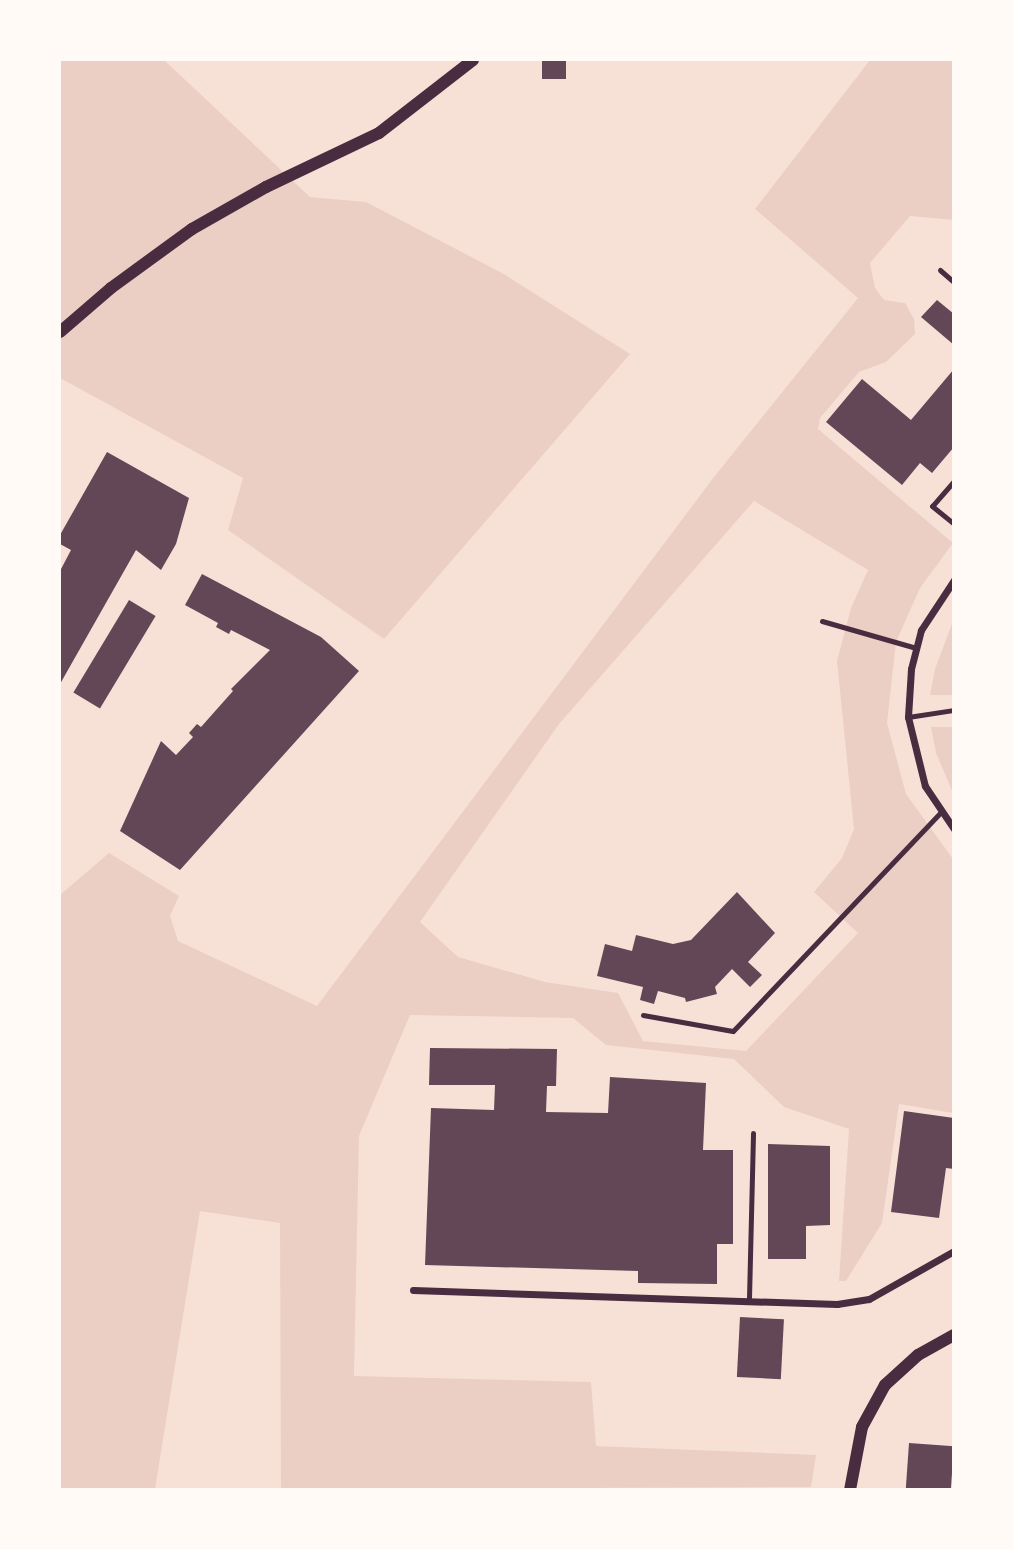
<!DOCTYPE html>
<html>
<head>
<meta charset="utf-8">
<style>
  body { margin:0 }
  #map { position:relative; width:1013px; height:1549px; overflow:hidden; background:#f7e1d7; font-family:Karla,sans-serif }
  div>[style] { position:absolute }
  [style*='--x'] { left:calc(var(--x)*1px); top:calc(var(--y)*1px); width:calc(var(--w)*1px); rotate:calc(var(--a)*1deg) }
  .green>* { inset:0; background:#ebcfc5 }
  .building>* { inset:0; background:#644757; transform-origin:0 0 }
  .service>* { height:5px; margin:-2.5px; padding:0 2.5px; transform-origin:2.5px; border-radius:2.5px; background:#4a2c40 }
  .minor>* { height:7px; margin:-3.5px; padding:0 3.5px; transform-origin:3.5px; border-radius:3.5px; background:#4a2c40 }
  .tertiary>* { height:12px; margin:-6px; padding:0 6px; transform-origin:6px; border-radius:6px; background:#4a2c40 }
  span { translate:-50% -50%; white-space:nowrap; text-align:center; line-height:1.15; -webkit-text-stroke:6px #fffaf5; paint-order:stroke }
  .frame { position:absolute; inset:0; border:61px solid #fffaf5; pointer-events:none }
</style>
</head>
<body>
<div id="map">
  <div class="green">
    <div style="clip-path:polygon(60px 60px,164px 60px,310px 197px,366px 202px,502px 273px,630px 354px,384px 639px,228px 530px,243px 478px,60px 378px)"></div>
    <div style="clip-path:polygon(evenodd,870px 60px,953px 60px,953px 220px,910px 216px,870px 263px,875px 288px,884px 300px,905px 303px,914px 319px,915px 334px,886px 362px,859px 372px,820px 418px,818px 429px,953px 543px,920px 588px,896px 642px,887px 723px,906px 794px,953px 859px,953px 1113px,899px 1104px,882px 1223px,846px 1281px,839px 1281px,849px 1129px,784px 1107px,734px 1059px,606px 1045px,573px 1018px,410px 1015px,359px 1136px,354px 1376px,591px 1382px,596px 1446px,816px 1455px,811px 1487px,281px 1489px,280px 1223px,200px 1211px,155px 1489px,60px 1490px,60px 895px,109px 853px,179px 896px,170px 916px,178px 941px,317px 1006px,714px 477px,858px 298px,755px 209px,870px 60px,754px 501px,868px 570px,851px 608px,837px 661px,854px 829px,842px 858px,814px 892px,858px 933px,746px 1051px,643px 1041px,618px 993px,545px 982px,458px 957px,420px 922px,559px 724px,754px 501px)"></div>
    <div style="clip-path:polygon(953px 621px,953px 695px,930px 695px,935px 669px)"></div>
    <div style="clip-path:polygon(931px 727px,953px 727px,953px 793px,936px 753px)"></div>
  </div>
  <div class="building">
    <div style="left:542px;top:60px;width:24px;height:19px"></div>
    <div style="clip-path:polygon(937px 300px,954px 314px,954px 345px,921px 317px)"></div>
    <div style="clip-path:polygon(954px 369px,954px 447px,932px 473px,920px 463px,902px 485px,826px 422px,862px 379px,911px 420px)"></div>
    <div style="clip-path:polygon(107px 452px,189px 498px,176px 544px,161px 570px,136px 550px,60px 684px,60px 571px,71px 550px,60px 544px,60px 535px)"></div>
    <div style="clip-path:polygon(202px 574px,321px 637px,359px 671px,180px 870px,120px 831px,161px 741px,176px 755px,193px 737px,189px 733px,197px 724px,201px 727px,233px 691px,231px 689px,270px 650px,231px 630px,229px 634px,216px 627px,218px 623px,185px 605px)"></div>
    <div style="left:129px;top:600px;width:31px;height:108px;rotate:31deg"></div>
    <div style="clip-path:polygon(737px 892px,775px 933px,748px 962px,762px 975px,750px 987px,732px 969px,715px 987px,717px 994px,686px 1002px,685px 998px,658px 991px,654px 1004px,640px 1000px,643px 987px,597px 976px,605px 944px,632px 951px,636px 935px,673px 944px,691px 940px)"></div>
    <div style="clip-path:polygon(430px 1048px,557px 1049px,556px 1086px,547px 1086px,546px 1112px,608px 1113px,610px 1077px,706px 1083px,703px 1150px,733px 1150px,733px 1244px,717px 1244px,717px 1284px,638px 1283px,638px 1271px,425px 1265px,431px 1108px,494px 1110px,495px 1085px,429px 1085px)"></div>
    <div style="clip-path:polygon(904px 1111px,954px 1118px,954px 1169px,946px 1168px,939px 1218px,891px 1212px)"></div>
    <div style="clip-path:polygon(768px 1144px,830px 1146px,830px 1225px,806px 1226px,806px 1259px,768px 1259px)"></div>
    <div style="left:740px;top:1317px;width:44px;height:60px;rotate:3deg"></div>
    <div style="left:909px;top:1443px;width:45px;height:46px;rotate:4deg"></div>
  </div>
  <div class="service">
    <div style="--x:940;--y:270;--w:18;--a:41"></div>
    <div style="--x:954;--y:481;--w:33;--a:131"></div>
    <div style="--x:932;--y:506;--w:28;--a:39"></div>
    <div style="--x:822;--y:621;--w:98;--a:16"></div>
    <div style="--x:908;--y:717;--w:47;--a:-8.7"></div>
    <div style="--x:643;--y:1015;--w:91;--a:10.1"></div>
    <div style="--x:733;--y:1031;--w:301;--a:-46.5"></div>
    <div style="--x:749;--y:1298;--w:165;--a:-88.6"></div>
  </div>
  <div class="minor">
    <div style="--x:954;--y:580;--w:60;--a:123.4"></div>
    <div style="--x:921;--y:630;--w:40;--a:104.4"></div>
    <div style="--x:911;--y:669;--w:48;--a:93.6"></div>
    <div style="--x:908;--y:717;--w:71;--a:76.2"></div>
    <div style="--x:925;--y:786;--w:52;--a:56"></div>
    <div style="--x:413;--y:1290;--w:424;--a:1.9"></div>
    <div style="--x:837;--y:1304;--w:32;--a:-9"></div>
    <div style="--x:869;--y:1299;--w:98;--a:-29.5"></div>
  </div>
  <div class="tertiary">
    <div style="--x:60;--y:332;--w:67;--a:-40.8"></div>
    <div style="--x:111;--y:288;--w:100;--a:-36.1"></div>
    <div style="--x:192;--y:229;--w:85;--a:-29.6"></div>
    <div style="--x:266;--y:187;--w:125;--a:-25.5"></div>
    <div style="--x:379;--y:133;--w:119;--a:-37.8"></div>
    <div style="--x:850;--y:1490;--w:64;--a:-79.2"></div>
    <div style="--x:862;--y:1427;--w:48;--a:-61.3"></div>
    <div style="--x:885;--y:1385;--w:45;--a:-42.3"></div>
    <div style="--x:918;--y:1355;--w:41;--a:-29.1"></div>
  </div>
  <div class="frame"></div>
</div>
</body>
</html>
